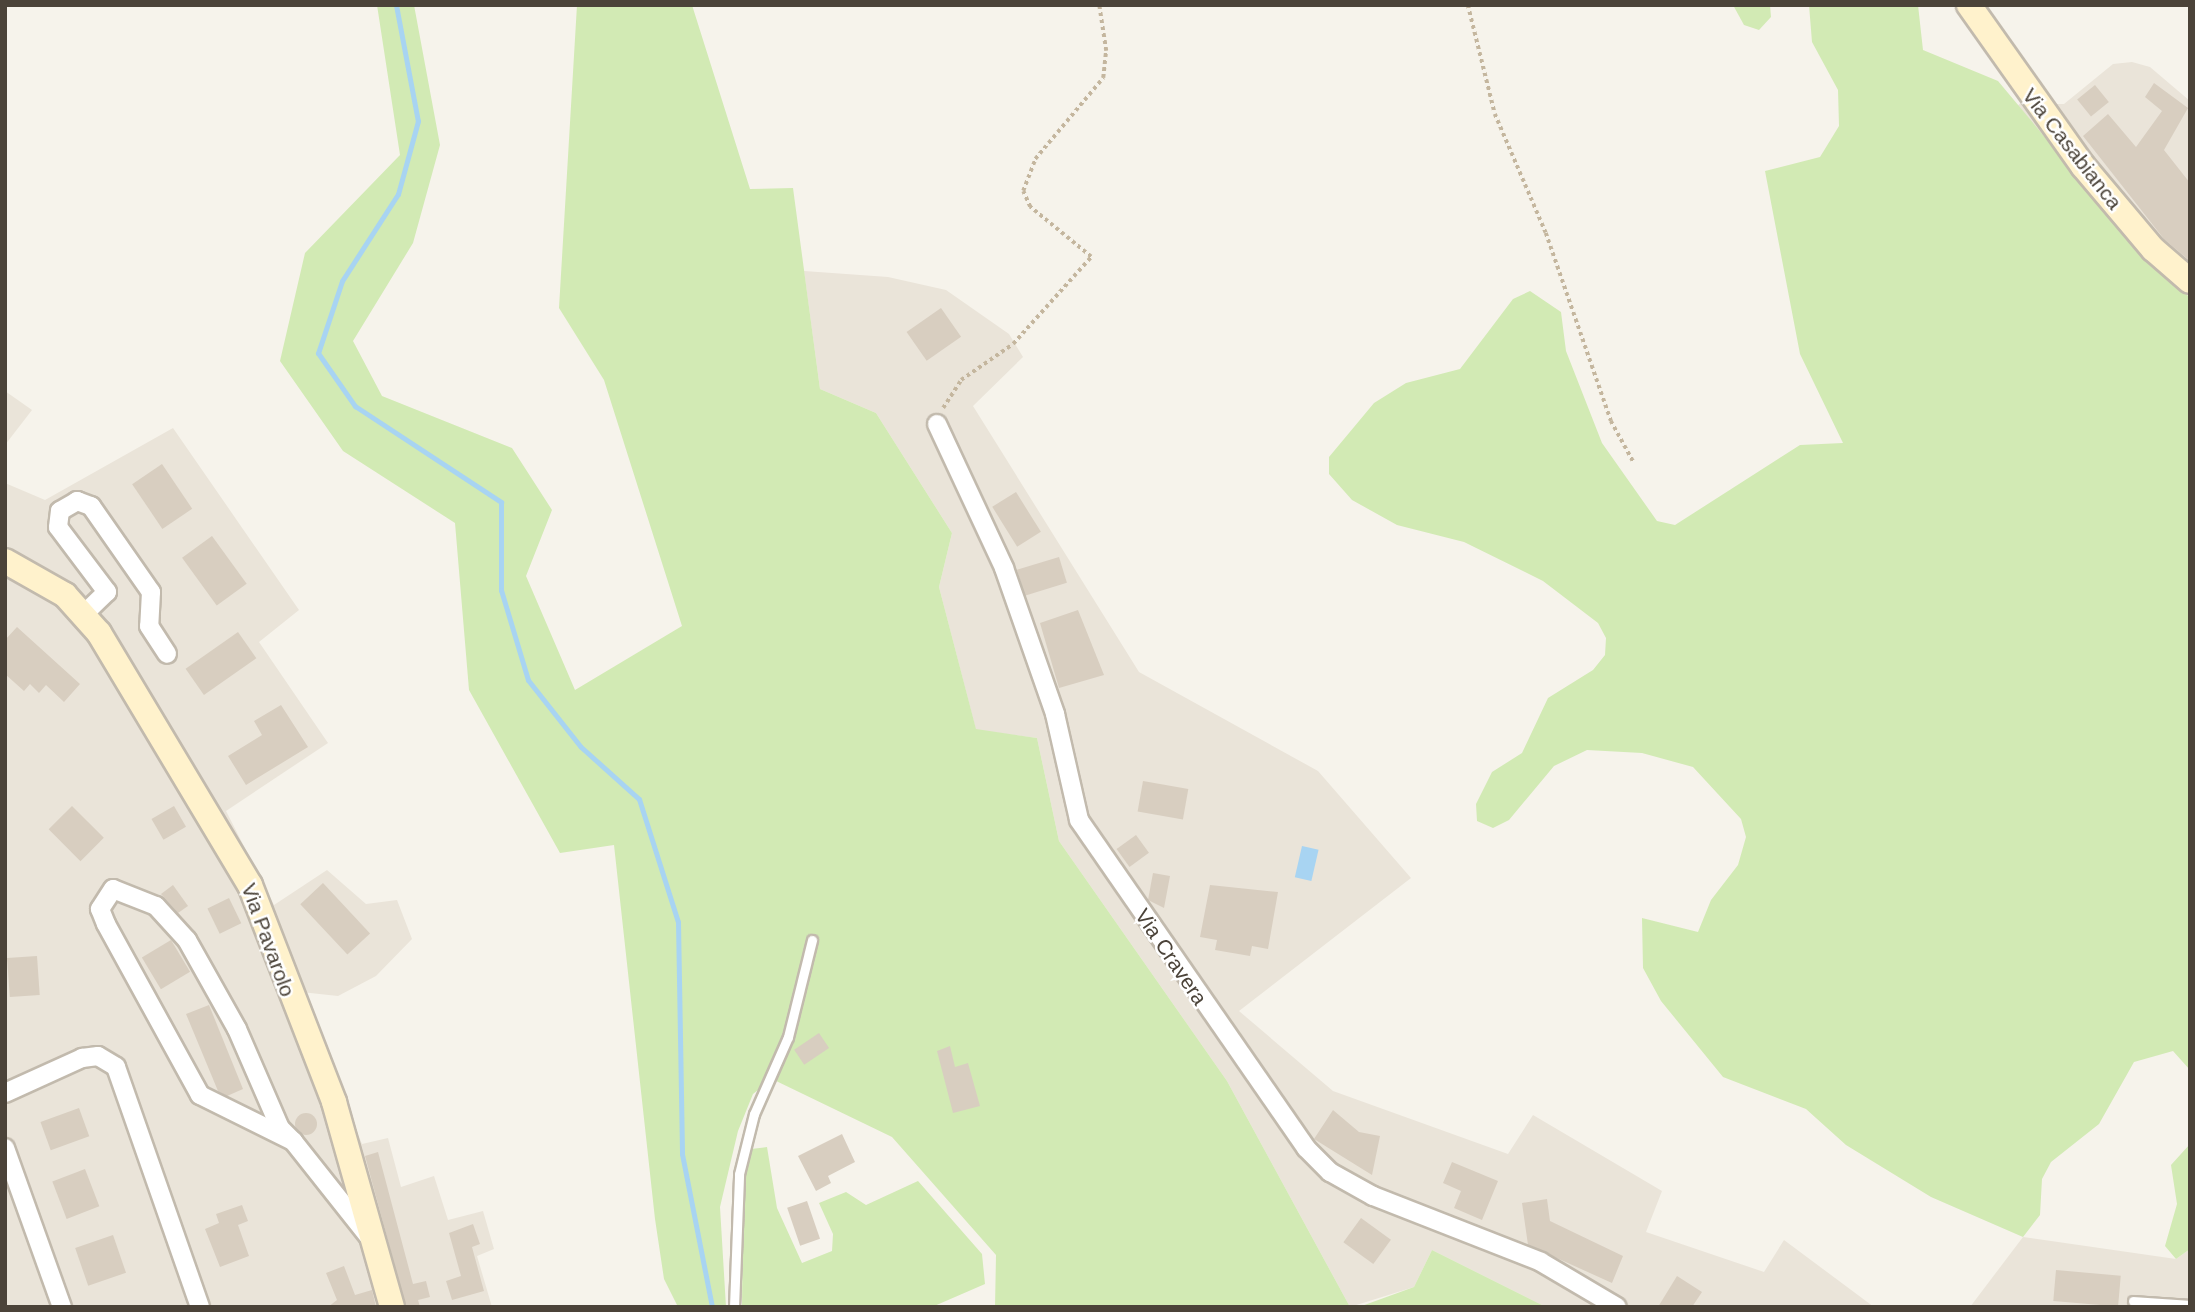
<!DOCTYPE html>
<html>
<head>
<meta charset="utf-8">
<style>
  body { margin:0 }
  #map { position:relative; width:2195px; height:1312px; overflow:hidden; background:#f6f3eb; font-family:Arial,sans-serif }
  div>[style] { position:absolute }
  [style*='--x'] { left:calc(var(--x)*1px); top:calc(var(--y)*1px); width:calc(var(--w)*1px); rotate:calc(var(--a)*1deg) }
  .residential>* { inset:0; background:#eae4d9 }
  .green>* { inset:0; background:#d2eab4 }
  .water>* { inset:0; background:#a8d4f2; transform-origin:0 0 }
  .stream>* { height:5px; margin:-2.5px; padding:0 2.5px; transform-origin:2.5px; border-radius:2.5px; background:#a8d4f2 }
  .building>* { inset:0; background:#d8cec0; transform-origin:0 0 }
  .round { border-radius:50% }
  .path>* { height:3.5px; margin-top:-1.75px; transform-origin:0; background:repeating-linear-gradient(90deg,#c4b69e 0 3.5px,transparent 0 7px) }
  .roads { filter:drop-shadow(2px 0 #c2baad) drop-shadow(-2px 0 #c2baad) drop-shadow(0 2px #c2baad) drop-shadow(0 -2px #c2baad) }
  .lane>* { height:9px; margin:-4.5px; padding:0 4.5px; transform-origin:4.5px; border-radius:4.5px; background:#fff }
  .street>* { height:18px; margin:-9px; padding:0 9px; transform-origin:9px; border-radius:9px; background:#fff }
  .secondary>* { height:24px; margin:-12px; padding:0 12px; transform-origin:12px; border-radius:12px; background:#fff2cc }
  span { translate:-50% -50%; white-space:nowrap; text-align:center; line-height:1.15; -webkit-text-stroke:5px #fff; paint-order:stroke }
  .street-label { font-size:21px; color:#4b4339 }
  .frame { position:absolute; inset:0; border:7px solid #4b4339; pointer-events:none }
</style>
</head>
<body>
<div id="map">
  <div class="residential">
    <div style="clip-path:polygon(2132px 62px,2150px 67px,2190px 101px,2190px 298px,2017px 106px,2041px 88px,2054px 104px,2064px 104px,2113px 64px)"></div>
    <div style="clip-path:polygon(804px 271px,888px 277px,946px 290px,1009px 334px,1023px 357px,973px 406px,1139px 672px,1318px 771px,1411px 878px,1239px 1011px,1333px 1091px,1508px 1154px,1533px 1115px,1662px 1191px,1646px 1232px,1764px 1272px,1784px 1240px,1874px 1307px,1546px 1307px,1432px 1250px,1414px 1287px,1350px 1307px,1227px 1081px,1059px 841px,1037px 738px,976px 730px,939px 587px,952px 533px,876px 413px,820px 389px)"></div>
    <div style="clip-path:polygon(5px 391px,32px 410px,5px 445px)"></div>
    <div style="clip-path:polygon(173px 428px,299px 610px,259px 642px,328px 743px,226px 811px,274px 905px,327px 870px,366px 904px,397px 900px,412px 939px,376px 976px,338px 996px,301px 992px,362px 1144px,388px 1138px,401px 1187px,434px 1176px,448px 1220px,483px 1211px,494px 1249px,477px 1256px,492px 1307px,5px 1307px,5px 483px,45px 500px)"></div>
    <div style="clip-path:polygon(2023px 1237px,2176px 1259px,2190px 1249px,2190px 1307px,1970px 1307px)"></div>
  </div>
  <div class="green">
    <div style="clip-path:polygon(377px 5px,414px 5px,440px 145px,413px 243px,353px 341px,382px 396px,512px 448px,552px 510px,526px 576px,575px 690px,682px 626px,604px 380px,559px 308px,577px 5px,692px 5px,750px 189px,793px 188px,820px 389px,876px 413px,952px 533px,939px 587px,976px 729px,1037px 738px,1059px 841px,1227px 1081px,1350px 1307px,995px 1307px,996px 1255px,892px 1137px,772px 1079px,753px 1094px,738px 1131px,720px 1207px,726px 1307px,678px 1307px,664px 1279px,655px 1219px,614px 845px,560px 853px,469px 690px,455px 523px,343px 451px,280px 361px,305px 253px,400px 155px)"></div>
    <div style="clip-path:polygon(1733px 5px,1770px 5px,1771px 17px,1759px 30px,1744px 25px)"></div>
    <div style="clip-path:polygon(1809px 5px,1918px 5px,1923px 50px,1998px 81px,2120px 227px,2190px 298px,2190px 1070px,2173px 1051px,2134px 1062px,2099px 1124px,2051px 1162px,2042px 1179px,2040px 1215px,2023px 1237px,1931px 1197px,1846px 1145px,1806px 1109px,1723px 1077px,1661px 1001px,1643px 968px,1642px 918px,1698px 932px,1711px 900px,1738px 865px,1746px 837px,1741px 819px,1693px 767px,1642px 753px,1587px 750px,1554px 766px,1509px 820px,1493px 828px,1477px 821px,1476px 804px,1492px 772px,1522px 753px,1548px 698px,1593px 670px,1605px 655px,1606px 638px,1598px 623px,1543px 581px,1464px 542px,1397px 525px,1352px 500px,1329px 474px,1329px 457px,1374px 403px,1406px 383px,1460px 369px,1513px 299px,1530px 291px,1561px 312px,1566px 351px,1602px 443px,1657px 521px,1675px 525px,1800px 445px,1843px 443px,1800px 354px,1765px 171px,1820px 157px,1839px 126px,1838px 90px,1812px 42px)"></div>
    <div style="clip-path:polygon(2190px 1144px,2190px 1249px,2176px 1259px,2165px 1246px,2177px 1204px,2171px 1165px)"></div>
    <div style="clip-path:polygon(767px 1147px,777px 1208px,802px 1263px,832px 1251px,833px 1234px,819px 1203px,846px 1192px,866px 1205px,918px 1181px,982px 1254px,985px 1284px,932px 1307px,742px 1307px,743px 1176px,751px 1149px)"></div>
    <div style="clip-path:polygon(1432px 1250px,1546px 1307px,1359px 1307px,1414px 1287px)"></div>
  </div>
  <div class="water">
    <div style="left:1302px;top:846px;width:17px;height:32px;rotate:13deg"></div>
  </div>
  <div class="stream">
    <div style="--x:396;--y:5;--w:118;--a:79.3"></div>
    <div style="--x:418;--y:121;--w:76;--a:105.3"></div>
    <div style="--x:398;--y:194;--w:103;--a:122.8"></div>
    <div style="--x:342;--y:281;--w:76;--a:108.4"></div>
    <div style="--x:318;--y:353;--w:65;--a:55.1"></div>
    <div style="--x:355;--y:406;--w:175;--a:33.3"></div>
    <div style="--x:501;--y:502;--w:88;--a:90"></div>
    <div style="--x:501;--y:590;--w:94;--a:73.3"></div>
    <div style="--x:528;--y:680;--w:85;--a:51.7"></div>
    <div style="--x:581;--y:747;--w:78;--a:41.9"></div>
    <div style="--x:639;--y:799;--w:129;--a:72.4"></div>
    <div style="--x:678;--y:922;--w:232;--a:89"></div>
    <div style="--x:682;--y:1154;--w:156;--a:78.9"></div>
  </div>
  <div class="building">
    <div style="clip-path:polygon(2154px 83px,2188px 108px,2164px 150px,2190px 183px,2190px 261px,2164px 239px,2083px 136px,2108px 114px,2136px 147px,2162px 111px,2145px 97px)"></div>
    <div style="left:2095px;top:85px;width:22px;height:23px;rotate:51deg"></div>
    <div style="left:941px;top:308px;width:35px;height:42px;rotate:55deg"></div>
    <div style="left:162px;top:464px;width:54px;height:36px;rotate:56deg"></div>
    <div style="left:1016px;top:492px;width:47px;height:28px;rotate:58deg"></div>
    <div style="left:212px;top:536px;width:59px;height:37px;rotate:54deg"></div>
    <div style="left:1059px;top:557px;width:27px;height:44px;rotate:73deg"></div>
    <div style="clip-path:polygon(1078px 610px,1104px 675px,1059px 688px,1040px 623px)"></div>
    <div style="clip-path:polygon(17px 627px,80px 684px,64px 702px,46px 685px,39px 693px,30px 684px,24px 691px,5px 674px,5px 640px)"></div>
    <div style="left:238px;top:632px;width:32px;height:64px;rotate:55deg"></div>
    <div style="clip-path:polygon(281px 705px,308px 747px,246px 785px,228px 756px,262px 735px,254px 721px)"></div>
    <div style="left:1143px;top:781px;width:46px;height:31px;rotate:10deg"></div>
    <div style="left:72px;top:806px;width:45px;height:33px;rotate:45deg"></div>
    <div style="left:174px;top:806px;width:24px;height:26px;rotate:60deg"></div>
    <div style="left:1136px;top:835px;width:22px;height:24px;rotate:54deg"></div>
    <div style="clip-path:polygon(1153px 873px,1170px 876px,1164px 908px,1148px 900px)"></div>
    <div style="left:323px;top:883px;width:69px;height:31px;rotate:47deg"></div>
    <div style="clip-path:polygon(173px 885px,188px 906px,178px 913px,161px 894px)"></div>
    <div style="clip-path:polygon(1210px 885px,1278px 892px,1268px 949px,1252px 946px,1250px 956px,1215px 950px,1217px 940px,1200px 937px)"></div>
    <div style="left:229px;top:898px;width:28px;height:24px;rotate:64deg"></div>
    <div style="left:171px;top:940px;width:37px;height:34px;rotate:59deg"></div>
    <div style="left:37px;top:956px;width:39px;height:30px;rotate:86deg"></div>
    <div style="clip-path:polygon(209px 1005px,243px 1089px,227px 1096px,218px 1091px,186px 1014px)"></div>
    <div style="left:819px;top:1033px;width:18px;height:30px;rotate:56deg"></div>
    <div style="clip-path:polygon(950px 1046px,955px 1067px,968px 1063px,980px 1106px,953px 1113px,937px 1051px)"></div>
    <div style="left:79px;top:1108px;width:30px;height:41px;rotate:70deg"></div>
    <div style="clip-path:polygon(1333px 1110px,1359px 1132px,1380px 1136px,1372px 1175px,1314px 1139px)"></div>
    <div class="round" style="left:295px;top:1113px;width:22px;height:22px"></div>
    <div style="clip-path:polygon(842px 1134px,855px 1162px,828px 1176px,831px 1183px,816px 1191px,798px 1156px)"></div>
    <div style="clip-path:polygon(378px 1152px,413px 1284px,426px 1281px,430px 1297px,418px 1300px,420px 1307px,406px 1307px,365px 1156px)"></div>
    <div style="clip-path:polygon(1452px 1162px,1498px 1181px,1482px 1220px,1454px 1208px,1461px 1191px,1443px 1183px)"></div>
    <div style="left:85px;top:1169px;width:40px;height:35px;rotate:69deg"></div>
    <div style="clip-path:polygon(1547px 1199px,1550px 1221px,1623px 1256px,1612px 1283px,1528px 1245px,1522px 1203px)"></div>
    <div style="left:807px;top:1201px;width:40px;height:21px;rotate:71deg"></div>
    <div style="clip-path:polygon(242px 1205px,248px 1221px,238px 1225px,249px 1256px,220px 1267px,205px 1229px,219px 1223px,216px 1214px)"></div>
    <div style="left:1361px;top:1218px;width:37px;height:30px;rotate:36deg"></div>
    <div style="clip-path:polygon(473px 1224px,480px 1244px,472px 1247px,484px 1291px,452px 1300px,446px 1281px,461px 1276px,449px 1233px)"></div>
    <div style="left:113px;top:1235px;width:40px;height:40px;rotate:71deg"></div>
    <div style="clip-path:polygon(344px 1266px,355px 1295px,372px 1290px,376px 1307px,328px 1307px,337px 1300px,326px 1273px)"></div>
    <div style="left:2056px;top:1270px;width:65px;height:31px;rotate:5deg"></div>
    <div style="clip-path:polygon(1677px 1276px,1702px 1292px,1692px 1307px,1658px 1307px)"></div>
  </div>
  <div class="path">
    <div style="--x:1468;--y:5;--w:112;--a:76.1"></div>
    <div style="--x:1495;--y:114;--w:129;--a:66.8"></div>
    <div style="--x:1546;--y:233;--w:199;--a:70.9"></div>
    <div style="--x:1611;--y:421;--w:46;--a:61.2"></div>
    <div style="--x:943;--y:408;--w:33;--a:-57"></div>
    <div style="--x:961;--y:380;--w:63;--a:-34.7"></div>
    <div style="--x:1013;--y:344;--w:117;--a:-48.1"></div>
    <div style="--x:1091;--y:257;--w:79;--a:-140.7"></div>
    <div style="--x:1030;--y:207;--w:17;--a:-114"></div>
    <div style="--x:1023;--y:191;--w:34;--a:-69"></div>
    <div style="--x:1035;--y:159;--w:106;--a:-50"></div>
    <div style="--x:1103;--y:78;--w:27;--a:-84"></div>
    <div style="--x:1106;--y:51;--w:47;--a:-98.7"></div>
  </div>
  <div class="roads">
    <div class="lane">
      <div style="--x:2133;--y:1301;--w:57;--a:4"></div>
      <div style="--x:734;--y:1307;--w:133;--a:-87.8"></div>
      <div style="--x:739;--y:1174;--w:62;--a:-76"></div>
      <div style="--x:754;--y:1114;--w:84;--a:-66.2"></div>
      <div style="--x:788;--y:1037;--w:100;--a:-76.1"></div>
    </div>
    <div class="street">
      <div style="--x:937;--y:424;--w:159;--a:65"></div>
      <div style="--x:1004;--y:568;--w:155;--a:70.7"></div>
      <div style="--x:1055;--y:714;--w:109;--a:77.2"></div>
      <div style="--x:1079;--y:820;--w:399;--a:55.3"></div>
      <div style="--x:1306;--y:1148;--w:34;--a:45"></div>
      <div style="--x:1330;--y:1172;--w:49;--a:29.2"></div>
      <div style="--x:1373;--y:1196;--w:180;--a:21.4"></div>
      <div style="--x:1541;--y:1262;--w:88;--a:30.6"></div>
      <div style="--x:84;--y:614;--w:32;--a:-44"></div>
      <div style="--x:107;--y:592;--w:81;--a:-127"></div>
      <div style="--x:58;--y:527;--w:16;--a:-83"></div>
      <div style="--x:60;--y:511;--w:20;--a:-30"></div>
      <div style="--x:77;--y:501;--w:15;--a:20"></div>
      <div style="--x:91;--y:506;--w:105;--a:55.1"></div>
      <div style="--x:151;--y:592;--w:34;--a:93"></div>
      <div style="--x:149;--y:626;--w:33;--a:57"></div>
      <div style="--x:5;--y:1093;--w:85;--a:-24.4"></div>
      <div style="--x:82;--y:1058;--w:16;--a:-7"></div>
      <div style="--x:98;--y:1056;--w:21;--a:31"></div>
      <div style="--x:116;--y:1067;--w:254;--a:70.7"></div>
      <div style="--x:293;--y:1141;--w:18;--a:-135"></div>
      <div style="--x:280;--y:1128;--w:108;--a:-113.5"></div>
      <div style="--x:237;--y:1029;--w:102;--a:-119.3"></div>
      <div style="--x:187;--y:940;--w:46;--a:-132.4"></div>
      <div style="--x:156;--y:906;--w:46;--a:-158.4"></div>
      <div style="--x:113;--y:889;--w:24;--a:123"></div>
      <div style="--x:100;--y:909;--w:16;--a:68"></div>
      <div style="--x:106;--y:924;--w:195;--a:61.2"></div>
      <div style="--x:200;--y:1095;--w:104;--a:26.3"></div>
      <div style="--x:293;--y:1141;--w:122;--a:51.6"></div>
      <div style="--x:5;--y:1148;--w:169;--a:70.3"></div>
    </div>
    <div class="secondary">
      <div style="--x:1969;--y:5;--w:197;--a:54.7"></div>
      <div style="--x:2083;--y:166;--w:109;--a:49.9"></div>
      <div style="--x:2153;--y:249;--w:49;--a:40.9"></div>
      <div style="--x:5;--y:561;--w:69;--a:29.5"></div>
      <div style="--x:65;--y:595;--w:51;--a:48.2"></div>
      <div style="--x:99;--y:633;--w:294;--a:59.1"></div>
      <div style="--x:250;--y:885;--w:233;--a:68.8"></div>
      <div style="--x:334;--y:1102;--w:213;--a:74.2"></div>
    </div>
  </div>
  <div class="street-label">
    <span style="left:2072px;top:149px;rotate:52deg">Via Casabianca</span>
    <span style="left:268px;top:940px;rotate:70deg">Via Pavarolo</span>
    <span style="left:1171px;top:957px;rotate:56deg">Via Cravera</span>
  </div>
  <div class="frame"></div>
</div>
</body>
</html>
